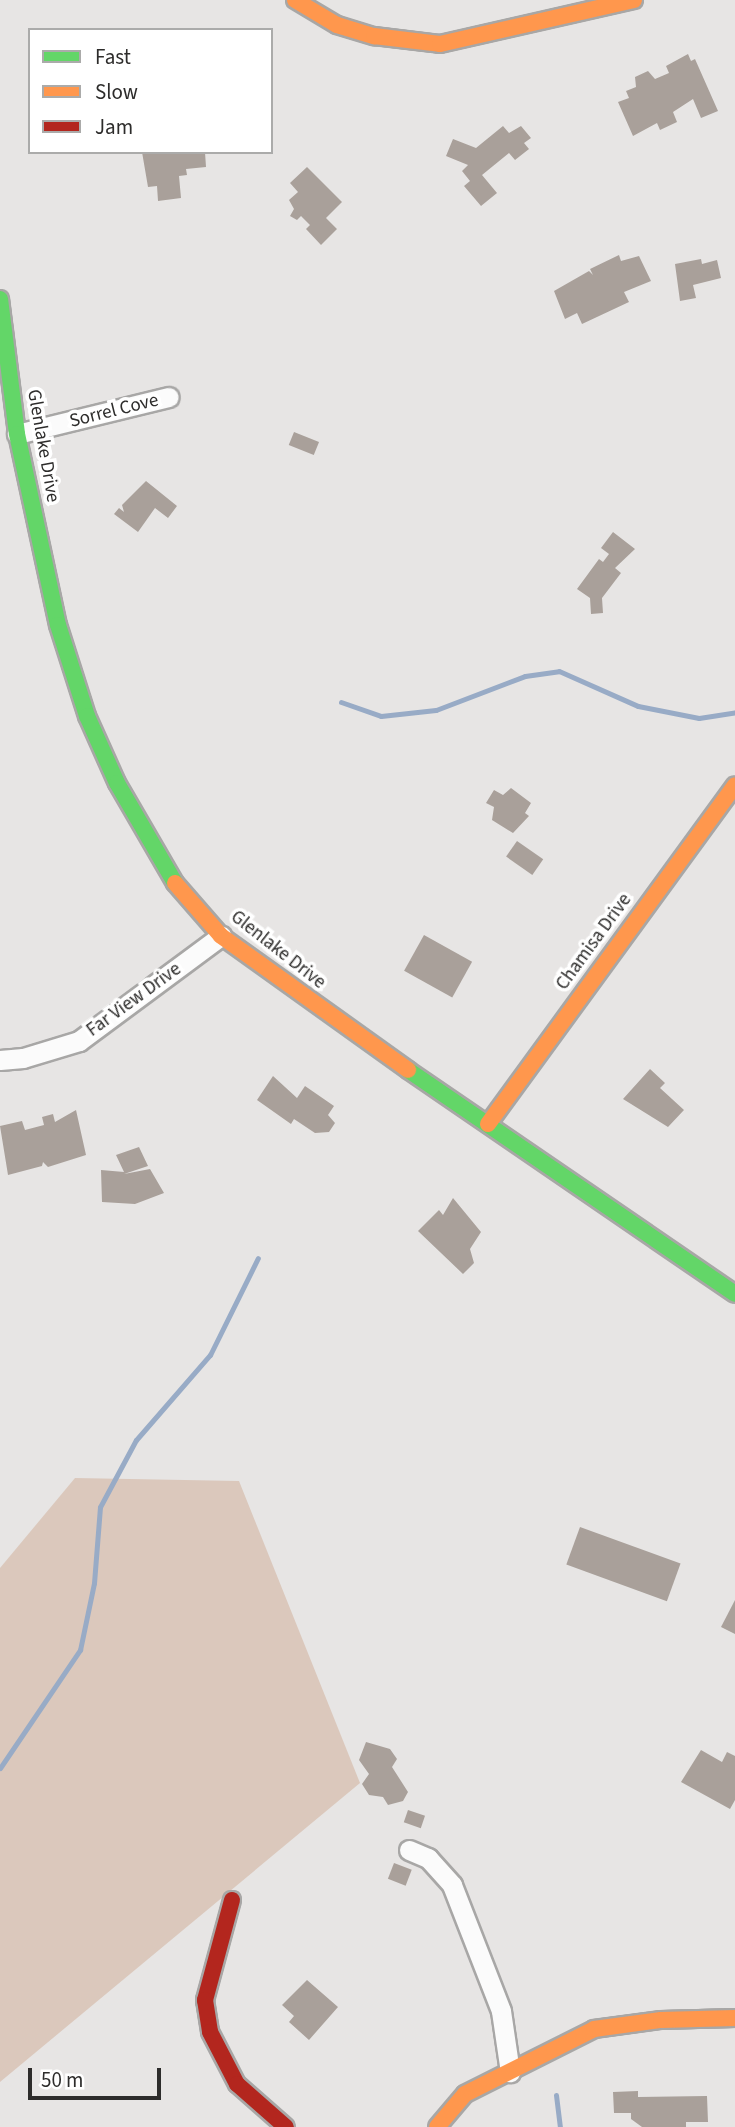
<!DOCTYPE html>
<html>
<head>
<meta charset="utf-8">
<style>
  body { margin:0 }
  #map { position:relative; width:735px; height:2127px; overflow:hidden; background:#e7e5e4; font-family:"Source Sans 3",sans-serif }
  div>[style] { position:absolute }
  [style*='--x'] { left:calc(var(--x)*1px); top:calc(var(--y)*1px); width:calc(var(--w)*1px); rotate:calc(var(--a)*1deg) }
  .green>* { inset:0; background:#dbc8bc }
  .stream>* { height:5px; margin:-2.5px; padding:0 2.5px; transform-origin:2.5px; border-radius:2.5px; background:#98abc6 }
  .building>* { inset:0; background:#a9a09a; transform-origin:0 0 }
  .roads { filter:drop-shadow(2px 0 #a8a7a6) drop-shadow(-2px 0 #a8a7a6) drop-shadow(0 2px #a8a7a6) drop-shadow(0 -2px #a8a7a6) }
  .street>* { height:19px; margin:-9.5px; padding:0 9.5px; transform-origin:9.5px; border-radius:9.5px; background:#fbfbfb }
  .fast>* { height:16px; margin:-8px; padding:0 8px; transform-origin:8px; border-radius:8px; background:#63d668 }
  .slow>* { height:16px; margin:-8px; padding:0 8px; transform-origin:8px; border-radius:8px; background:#ff974d }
  .jam>* { height:16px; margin:-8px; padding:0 8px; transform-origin:8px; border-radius:8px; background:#b3261e }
  span { translate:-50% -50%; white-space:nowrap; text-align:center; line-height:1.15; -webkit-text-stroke:7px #fff; paint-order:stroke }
  .street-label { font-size:19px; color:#2d2c2b }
  .legend { position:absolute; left:28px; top:28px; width:245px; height:126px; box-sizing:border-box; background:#fff; border:2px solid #ababaa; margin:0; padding:9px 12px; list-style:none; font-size:21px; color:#2d2c2b }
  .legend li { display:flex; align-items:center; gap:14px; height:35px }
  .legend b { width:35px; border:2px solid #ababaa }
  .scale { position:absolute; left:28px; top:2068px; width:133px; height:32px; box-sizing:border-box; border:4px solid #2d2c2b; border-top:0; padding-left:9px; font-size:21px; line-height:24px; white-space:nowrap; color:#2d2c2b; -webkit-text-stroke:5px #fff; paint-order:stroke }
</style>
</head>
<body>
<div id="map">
  <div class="green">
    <div style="clip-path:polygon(75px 1478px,239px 1481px,360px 1783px,0 2082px,0 1568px)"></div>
  </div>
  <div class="stream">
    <div style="--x:341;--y:702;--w:42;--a:19.3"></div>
    <div style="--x:381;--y:716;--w:55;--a:-6.2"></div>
    <div style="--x:436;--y:710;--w:95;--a:-20.9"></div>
    <div style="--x:525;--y:676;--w:34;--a:-8"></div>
    <div style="--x:559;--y:671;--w:86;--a:23.9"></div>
    <div style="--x:638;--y:706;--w:62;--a:11.1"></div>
    <div style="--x:699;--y:718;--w:36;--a:-9"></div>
    <div style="--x:0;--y:1768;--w:143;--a:-55.9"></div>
    <div style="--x:80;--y:1650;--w:68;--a:-78.2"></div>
    <div style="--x:94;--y:1583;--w:76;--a:-85.5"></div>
    <div style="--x:100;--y:1507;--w:76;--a:-61.8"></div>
    <div style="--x:136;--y:1440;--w:113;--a:-49"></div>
    <div style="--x:210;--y:1355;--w:108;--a:-63.7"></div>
    <div style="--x:556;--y:2095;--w:32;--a:83"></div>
  </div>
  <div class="building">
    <div style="clip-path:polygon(688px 54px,691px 61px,695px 59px,718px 111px,701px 118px,693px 99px,673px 112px,677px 122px,660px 130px,657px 123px,633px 136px,618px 102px,629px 98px,626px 91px,636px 87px,635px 77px,648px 71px,655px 79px,669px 73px,666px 66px)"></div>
    <div style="clip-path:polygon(503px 126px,509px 133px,521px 126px,531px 138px,524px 143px,529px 149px,515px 160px,509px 153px,482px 175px,497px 193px,481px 206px,464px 186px,470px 181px,462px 171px,468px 165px,446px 156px,453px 139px,476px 148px)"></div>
    <div style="clip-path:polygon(142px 152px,205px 152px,206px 167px,186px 169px,187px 175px,179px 176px,181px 198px,158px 201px,157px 186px,148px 187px)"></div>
    <div style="clip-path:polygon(307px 167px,342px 202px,326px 218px,337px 229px,321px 245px,306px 229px,310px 225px,301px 216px,297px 220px,290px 216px,294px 209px,289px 200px,298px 192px,290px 183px)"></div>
    <div style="clip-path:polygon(619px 255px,621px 261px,639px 256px,651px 281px,624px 292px,629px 302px,582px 324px,577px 313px,565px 319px,554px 291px,589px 271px,593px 275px,590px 269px)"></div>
    <div style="clip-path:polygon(701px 259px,702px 264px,717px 260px,721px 278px,693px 285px,696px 298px,680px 301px,675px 264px)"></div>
    <div style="left:294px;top:432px;width:27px;height:14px;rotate:22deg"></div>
    <div style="clip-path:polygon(146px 481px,177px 506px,168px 518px,155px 508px,138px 532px,114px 514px,119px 508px,124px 512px,122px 505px)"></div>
    <div style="clip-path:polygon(613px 532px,635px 549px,615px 568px,621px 573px,602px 598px,603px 613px,591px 614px,590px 598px,577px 589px,599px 559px,603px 562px,609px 554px,601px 548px)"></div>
    <div style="clip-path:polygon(511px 788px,531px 803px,525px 813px,529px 816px,513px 833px,492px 820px,494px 807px,486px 803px,494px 790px,503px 795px)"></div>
    <div style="left:517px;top:841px;width:32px;height:19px;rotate:35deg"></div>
    <div style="left:424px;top:935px;width:55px;height:41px;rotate:29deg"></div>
    <div style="clip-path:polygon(650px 1069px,665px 1083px,660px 1088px,684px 1110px,668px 1127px,623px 1099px)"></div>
    <div style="clip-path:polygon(273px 1076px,297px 1098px,305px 1086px,334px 1106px,328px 1115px,335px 1123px,329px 1132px,315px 1133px,294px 1119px,291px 1124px,257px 1100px)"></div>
    <div style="clip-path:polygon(76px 1110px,86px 1155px,48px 1167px,43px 1162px,42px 1166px,8px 1175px,0 1126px,22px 1121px,25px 1130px,44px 1125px,42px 1117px,53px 1114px,55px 1122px)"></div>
    <div style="clip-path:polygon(139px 1147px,148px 1166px,124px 1174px,150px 1169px,164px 1193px,135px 1204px,102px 1202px,101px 1170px,124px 1172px,116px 1155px)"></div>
    <div style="clip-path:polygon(453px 1198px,481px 1232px,470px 1249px,474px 1263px,463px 1274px,418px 1231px,439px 1210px,443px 1215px)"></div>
    <div style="left:580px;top:1527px;width:107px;height:40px;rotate:20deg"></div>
    <div style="clip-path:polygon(735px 1600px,735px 1634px,721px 1627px)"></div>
    <div style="clip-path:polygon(366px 1742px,390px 1749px,397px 1759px,392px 1767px,408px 1792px,403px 1801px,388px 1805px,383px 1797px,369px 1795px,362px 1784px,369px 1774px,359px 1760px)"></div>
    <div style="clip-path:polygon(701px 1750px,722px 1762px,727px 1752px,735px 1756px,735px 1800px,730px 1809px,681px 1782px)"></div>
    <div style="left:408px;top:1810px;width:18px;height:13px;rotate:19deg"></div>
    <div style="left:394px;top:1863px;width:19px;height:17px;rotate:21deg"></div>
    <div style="clip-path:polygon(307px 1980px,338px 2007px,309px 2040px,289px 2022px,294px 2016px,282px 2005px)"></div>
    <div style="clip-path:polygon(638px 2091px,638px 2097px,707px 2096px,708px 2122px,686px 2122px,686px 2127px,642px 2127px,631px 2119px,631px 2113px,614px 2113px,613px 2092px)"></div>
  </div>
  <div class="roads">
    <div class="street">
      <div style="--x:17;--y:434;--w:156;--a:-13.7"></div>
      <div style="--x:0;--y:1060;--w:23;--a:-5"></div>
      <div style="--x:23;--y:1058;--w:59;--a:-16.9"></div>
      <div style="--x:79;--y:1041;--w:177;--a:-36.5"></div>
      <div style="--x:409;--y:1850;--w:21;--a:23"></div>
      <div style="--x:428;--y:1858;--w:36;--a:48"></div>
      <div style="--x:452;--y:1885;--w:135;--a:68.7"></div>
      <div style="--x:501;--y:2011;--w:62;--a:81.6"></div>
    </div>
    <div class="fast">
      <div style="--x:0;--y:299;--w:136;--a:82.8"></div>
      <div style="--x:17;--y:434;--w:195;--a:77.9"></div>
      <div style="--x:58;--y:625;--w:96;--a:72.3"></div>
      <div style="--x:87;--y:716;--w:73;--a:65.9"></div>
      <div style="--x:117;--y:783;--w:116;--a:59.9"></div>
      <div style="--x:408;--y:1070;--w:396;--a:34.4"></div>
    </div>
    <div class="slow">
      <div style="--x:295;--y:0;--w:49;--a:30.8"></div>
      <div style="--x:337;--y:25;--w:39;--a:17"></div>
      <div style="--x:374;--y:36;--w:66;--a:6.9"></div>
      <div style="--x:440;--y:44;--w:199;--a:-12.8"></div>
      <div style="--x:175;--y:883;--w:70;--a:49"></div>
      <div style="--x:221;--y:936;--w:230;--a:35.6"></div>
      <div style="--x:488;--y:1124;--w:419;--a:-53.9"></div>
      <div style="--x:437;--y:2127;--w:43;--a:-49.7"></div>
      <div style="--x:465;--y:2094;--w:144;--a:-26.7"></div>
      <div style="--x:594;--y:2029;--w:68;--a:-7.7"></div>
      <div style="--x:661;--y:2020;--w:74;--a:-1.5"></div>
    </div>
    <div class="jam">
      <div style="--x:232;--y:1900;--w:104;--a:105.1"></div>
      <div style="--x:205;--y:2000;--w:32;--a:81"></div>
      <div style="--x:210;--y:2032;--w:59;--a:62.6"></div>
      <div style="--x:237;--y:2084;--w:65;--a:41.3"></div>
    </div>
  </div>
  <div class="street-label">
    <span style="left:114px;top:411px;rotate:-14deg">Sorrel Cove</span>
    <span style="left:43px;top:446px;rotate:80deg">Glenlake Drive</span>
    <span style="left:594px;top:942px;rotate:-54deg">Chamisa Drive</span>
    <span style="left:278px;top:950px;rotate:38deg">Glenlake Drive</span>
    <span style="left:134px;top:1000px;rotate:-36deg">Far View Drive</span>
  </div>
  <ul class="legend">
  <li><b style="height:9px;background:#63d668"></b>Fast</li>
  <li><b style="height:9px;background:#ff974d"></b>Slow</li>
  <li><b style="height:9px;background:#b3261e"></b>Jam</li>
  </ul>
  <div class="scale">50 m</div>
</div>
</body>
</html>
